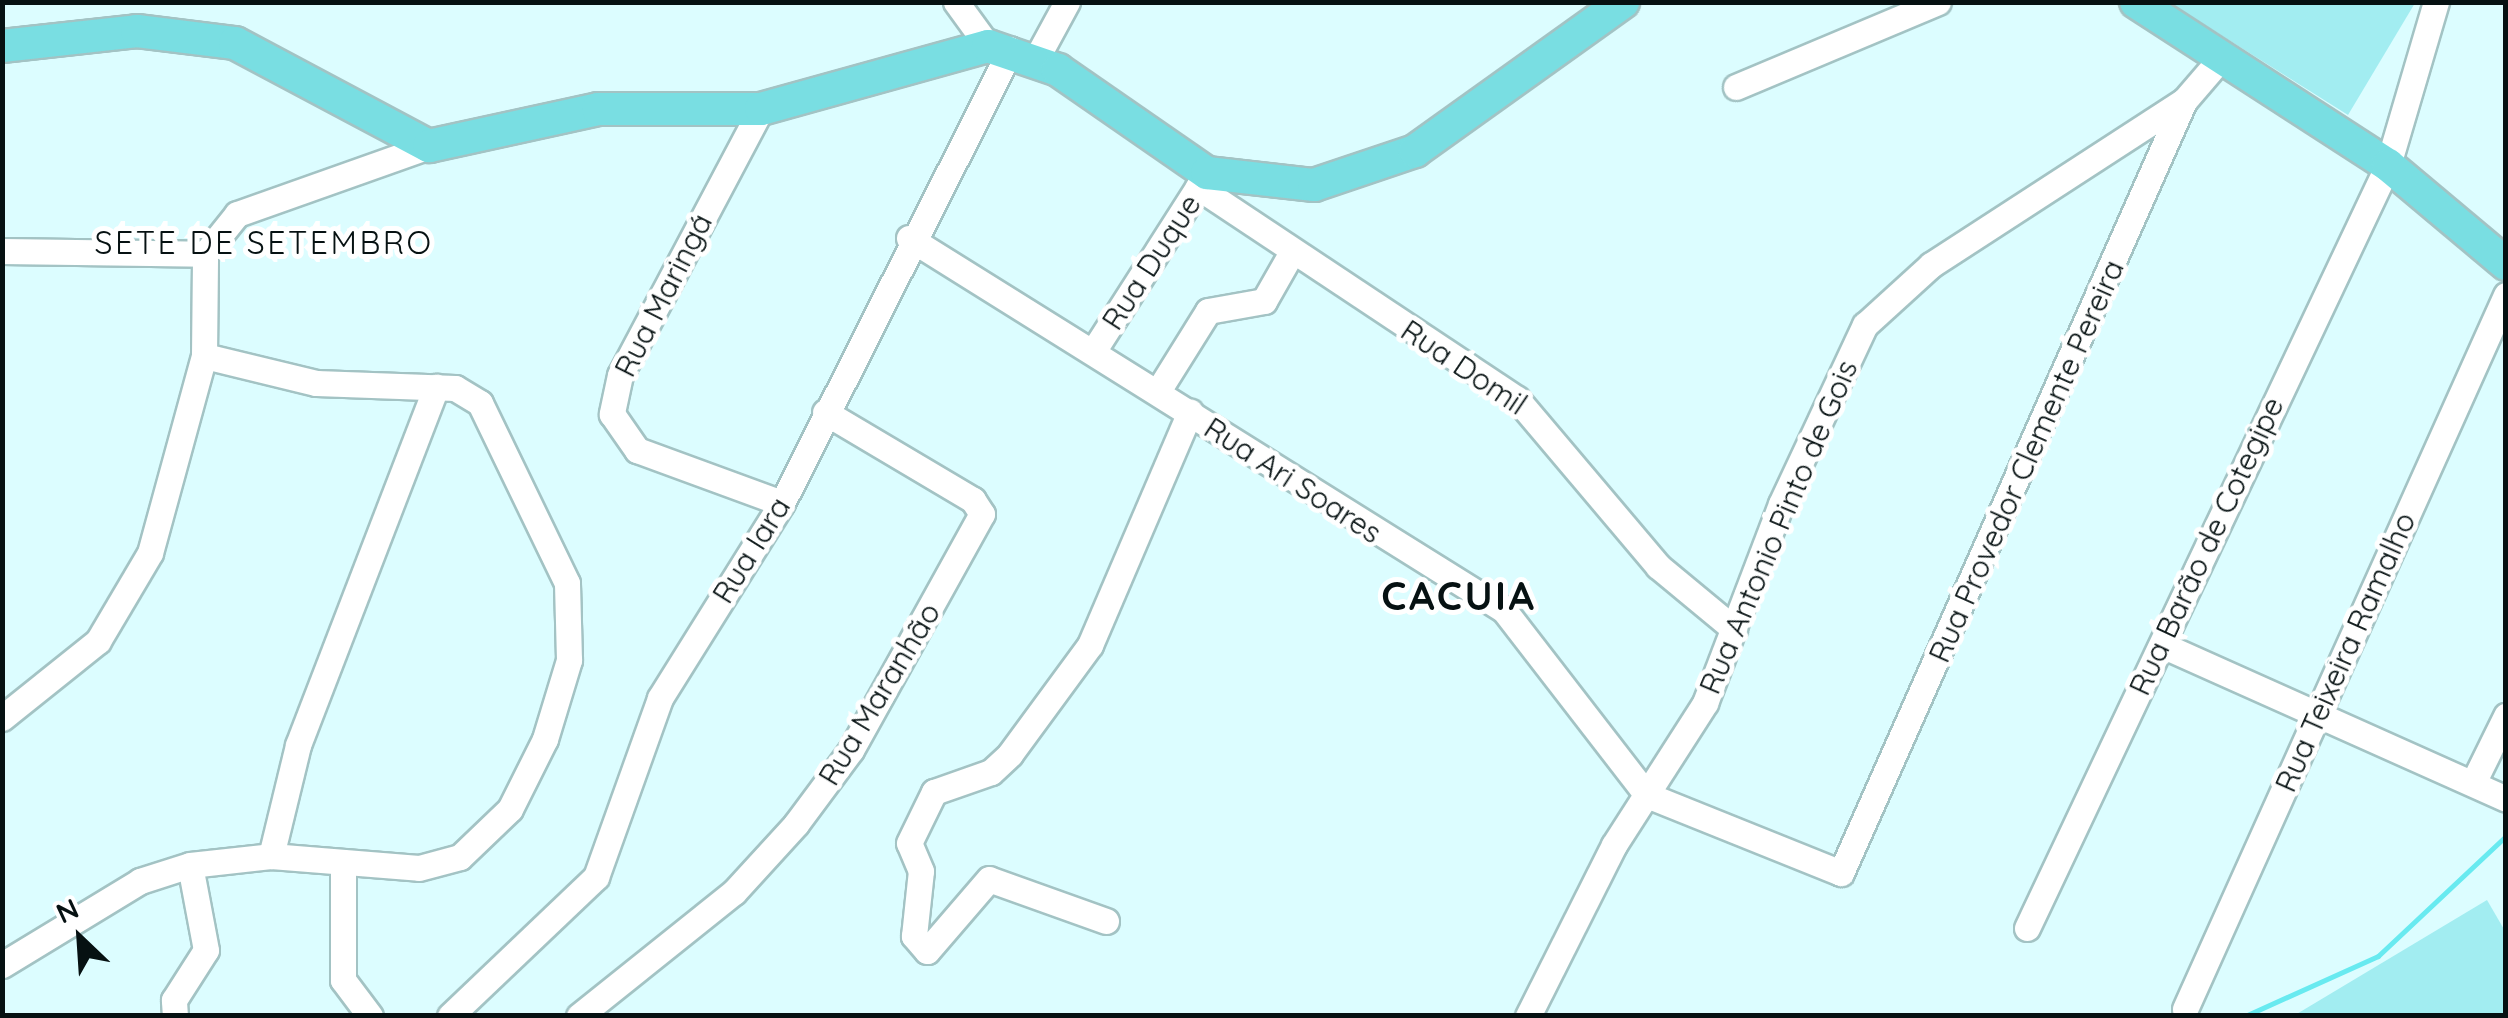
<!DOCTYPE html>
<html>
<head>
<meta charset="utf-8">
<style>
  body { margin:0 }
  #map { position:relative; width:2508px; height:1018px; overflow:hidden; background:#dcfdff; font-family:Quicksand,sans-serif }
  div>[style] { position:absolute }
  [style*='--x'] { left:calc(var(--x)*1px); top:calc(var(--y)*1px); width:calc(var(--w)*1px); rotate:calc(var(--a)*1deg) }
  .green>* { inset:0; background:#a2edf1 }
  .stream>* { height:5px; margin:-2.5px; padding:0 2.5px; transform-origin:2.5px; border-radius:2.5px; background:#68eaf0 }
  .roads { filter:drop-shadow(2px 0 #a3c3c4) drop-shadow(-2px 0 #a3c3c4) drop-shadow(0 2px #a3c3c4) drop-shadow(0 -2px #a3c3c4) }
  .minor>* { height:25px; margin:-12.5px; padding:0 12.5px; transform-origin:12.5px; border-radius:12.5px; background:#fff }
  .major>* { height:32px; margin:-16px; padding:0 16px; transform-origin:16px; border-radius:16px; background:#79dee2 }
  span { translate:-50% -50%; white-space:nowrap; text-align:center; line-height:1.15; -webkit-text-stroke:10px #fff; paint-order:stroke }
  .street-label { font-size:30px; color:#061112 }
  .neighbourhood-label { font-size:32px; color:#061112; letter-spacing:2.5px }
  .district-label { font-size:40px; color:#061112; font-weight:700; letter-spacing:2.5px }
  .frame { position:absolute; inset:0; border:5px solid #061112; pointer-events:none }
  .north { position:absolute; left:30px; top:888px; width:100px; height:100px; -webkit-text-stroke:8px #fff; paint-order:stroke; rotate:335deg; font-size:28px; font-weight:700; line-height:40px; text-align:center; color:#061112 }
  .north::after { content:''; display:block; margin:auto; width:35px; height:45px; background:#061112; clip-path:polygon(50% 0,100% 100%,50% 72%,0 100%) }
</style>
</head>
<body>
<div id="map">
  <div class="green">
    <div style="clip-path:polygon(2170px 3px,2415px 3px,2348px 115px)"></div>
    <div style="clip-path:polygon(2487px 900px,2505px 931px,2505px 1015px,2295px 1015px)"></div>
  </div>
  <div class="stream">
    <div style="--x:2245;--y:1016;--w:146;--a:-24.3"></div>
    <div style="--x:2378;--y:956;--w:175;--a:-43.2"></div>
  </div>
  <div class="roads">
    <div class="minor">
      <div style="--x:956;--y:2;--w:54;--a:54"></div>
      <div style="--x:1036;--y:59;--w:65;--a:-61.5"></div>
      <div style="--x:1736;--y:87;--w:219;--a:-22.8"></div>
      <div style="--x:761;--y:109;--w:301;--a:117.9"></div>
      <div style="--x:620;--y:375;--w:40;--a:102"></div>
      <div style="--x:612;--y:414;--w:44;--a:55.2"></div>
      <div style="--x:637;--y:450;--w:154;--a:20.1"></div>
      <div style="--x:1198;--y:187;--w:383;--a:33.6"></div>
      <div style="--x:1517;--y:399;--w:219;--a:49.8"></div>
      <div style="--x:1658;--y:566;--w:99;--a:39.7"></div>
      <div style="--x:909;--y:238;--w:702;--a:32.01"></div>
      <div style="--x:1504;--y:610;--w:234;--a:52.3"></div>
      <div style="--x:1647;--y:795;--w:209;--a:21.9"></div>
      <div style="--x:1841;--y:873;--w:845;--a:-66.04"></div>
      <div style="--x:2184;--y:101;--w:57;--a:-49.3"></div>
      <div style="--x:2;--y:251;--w:203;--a:0.8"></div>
      <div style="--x:205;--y:254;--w:51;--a:-51.3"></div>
      <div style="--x:237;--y:214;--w:204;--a:-19.5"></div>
      <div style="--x:1094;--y:350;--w:210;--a:-57.4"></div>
      <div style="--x:1158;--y:391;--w:94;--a:-58"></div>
      <div style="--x:1208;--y:311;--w:57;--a:-10.1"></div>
      <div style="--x:1264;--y:301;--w:56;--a:-60.3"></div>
      <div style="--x:2162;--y:645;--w:377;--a:24.1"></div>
      <div style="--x:2;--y:718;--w:123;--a:-38.7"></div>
      <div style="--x:98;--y:641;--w:102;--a:-59.4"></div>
      <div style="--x:150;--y:553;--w:204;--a:-74.7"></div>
      <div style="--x:204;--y:356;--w:102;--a:-89.4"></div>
      <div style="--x:2473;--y:783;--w:75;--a:-63.8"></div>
      <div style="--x:271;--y:856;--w:114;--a:-76.3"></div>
      <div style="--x:298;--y:745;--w:384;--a:-68.9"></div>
      <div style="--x:343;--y:862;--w:118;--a:90"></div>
      <div style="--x:343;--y:980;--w:45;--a:53.1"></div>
      <div style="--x:1106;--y:921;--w:124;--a:-160.3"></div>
      <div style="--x:989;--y:879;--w:95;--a:130.7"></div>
      <div style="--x:927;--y:951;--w:20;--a:-131"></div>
      <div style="--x:914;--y:936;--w:65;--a:-83.9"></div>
      <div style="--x:921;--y:871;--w:30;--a:-113"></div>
      <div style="--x:909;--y:843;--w:57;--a:-63.9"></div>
      <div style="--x:934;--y:792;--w:60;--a:-19.3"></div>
      <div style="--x:991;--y:772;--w:26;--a:-43"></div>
      <div style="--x:1010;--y:754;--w:135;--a:-53.7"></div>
      <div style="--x:1090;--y:645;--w:254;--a:-66.8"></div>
      <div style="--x:2027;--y:928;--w:844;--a:-64.68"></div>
      <div style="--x:2388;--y:165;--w:170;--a:-73.6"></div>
      <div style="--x:2;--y:965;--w:162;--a:-31.3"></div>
      <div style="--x:140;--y:881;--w:52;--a:-17.7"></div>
      <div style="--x:190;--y:865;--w:81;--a:-6.3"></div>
      <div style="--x:271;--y:856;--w:148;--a:4.6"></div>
      <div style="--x:419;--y:868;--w:42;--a:-15"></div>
      <div style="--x:460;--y:857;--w:69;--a:-43.8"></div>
      <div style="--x:510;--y:809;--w:78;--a:-63.4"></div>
      <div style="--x:545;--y:739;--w:83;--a:-73.1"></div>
      <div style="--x:569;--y:660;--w:77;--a:-91.5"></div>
      <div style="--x:567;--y:583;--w:200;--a:-115.8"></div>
      <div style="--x:480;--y:403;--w:29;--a:-149"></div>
      <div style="--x:455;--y:388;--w:139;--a:-177.9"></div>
      <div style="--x:316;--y:383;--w:115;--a:-166.4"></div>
      <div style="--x:2185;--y:1009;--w:783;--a:-65.79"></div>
      <div style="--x:175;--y:1016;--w:16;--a:-94"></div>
      <div style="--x:174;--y:1000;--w:59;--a:-57.4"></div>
      <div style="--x:206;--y:950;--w:86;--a:-100.7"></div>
      <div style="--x:450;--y:1016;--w:202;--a:-43.6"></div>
      <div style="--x:596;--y:877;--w:190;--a:-70.3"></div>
      <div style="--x:660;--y:698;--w:230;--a:-58"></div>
      <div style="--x:782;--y:503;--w:508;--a:-63.23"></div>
      <div style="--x:579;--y:1016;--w:198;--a:-38.7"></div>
      <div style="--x:734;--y:892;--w:92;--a:-47.6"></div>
      <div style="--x:796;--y:824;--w:92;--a:-53.4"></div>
      <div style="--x:851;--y:750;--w:270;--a:-61"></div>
      <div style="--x:982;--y:514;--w:17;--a:-123"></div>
      <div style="--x:973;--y:500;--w:172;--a:-149.3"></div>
      <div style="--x:1528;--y:1016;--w:191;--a:-63.3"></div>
      <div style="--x:1614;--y:845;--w:169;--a:-57.3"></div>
      <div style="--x:1705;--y:703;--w:213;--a:-69.1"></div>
      <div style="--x:1781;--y:504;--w:198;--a:-64.9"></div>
      <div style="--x:1865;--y:325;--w:89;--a:-42.3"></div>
      <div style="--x:1931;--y:265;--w:302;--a:-33"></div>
    </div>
    <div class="major">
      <div style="--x:2136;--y:2;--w:300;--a:32.9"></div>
      <div style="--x:2388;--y:165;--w:154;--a:40"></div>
      <div style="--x:2;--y:46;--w:136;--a:-6.3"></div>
      <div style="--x:137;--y:31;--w:99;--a:7"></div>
      <div style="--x:235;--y:43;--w:220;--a:28"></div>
      <div style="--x:429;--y:146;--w:173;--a:-12.3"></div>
      <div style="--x:598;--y:109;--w:163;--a:0"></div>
      <div style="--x:761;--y:109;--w:236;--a:-15.5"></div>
      <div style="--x:988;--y:46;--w:74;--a:18.9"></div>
      <div style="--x:1058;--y:70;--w:181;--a:34.7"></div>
      <div style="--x:1207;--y:173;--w:108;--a:6.4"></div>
      <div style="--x:1314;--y:185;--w:107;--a:-18.6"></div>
      <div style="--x:1415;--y:151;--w:256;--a:-35.6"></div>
    </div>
  </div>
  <div class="street-label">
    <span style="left:1151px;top:262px;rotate:-57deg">Rua Duque</span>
    <span style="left:663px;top:295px;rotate:-63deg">Rua Maringá</span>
    <span style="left:1464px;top:367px;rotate:34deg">Rua Domil</span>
    <span style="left:2026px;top:461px;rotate:-66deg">Rua Provedor Clemente Pereira</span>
    <span style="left:1293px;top:480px;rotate:33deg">Rua Ari Soares</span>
    <span style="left:1778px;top:527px;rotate:-67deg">Rua Antonio Pinto de Gois</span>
    <span style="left:2206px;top:546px;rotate:-65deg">Rua Barão de Cotegipe</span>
    <span style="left:751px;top:550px;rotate:-58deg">Rua Iara</span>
    <span style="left:2345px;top:652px;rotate:-66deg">Rua Teixeira Ramalho</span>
    <span style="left:879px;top:694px;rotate:-59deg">Rua Maranhão</span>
  </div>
  <div class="neighbourhood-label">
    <span style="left:264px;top:242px">SETE DE SETEMBRO</span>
  </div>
  <div class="district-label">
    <span style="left:1459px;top:595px">CACUIA</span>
  </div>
  <div class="frame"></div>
  <div class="north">N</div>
</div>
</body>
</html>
